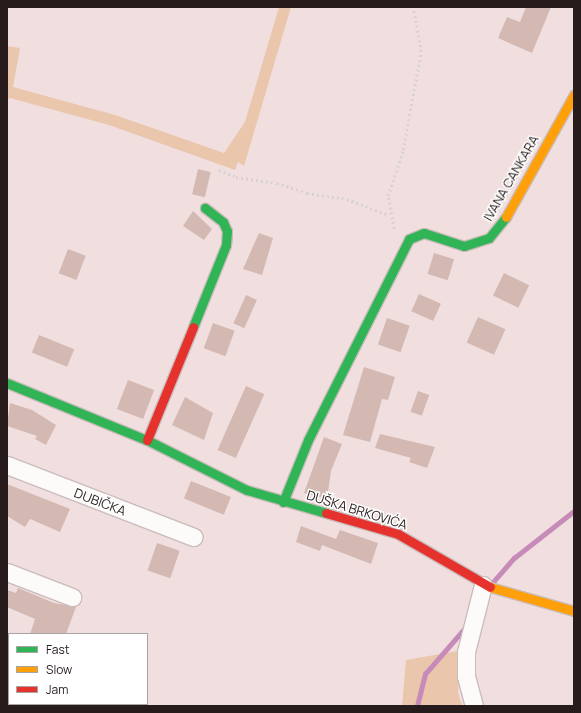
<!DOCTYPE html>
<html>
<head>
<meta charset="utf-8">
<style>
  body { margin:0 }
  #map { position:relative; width:581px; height:713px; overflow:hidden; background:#f1dfdf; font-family:Manrope,sans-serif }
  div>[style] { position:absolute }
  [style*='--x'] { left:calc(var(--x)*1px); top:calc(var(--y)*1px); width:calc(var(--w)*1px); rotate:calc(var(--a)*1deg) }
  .green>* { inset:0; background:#eac6ad }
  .stream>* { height:4.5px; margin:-2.25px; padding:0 2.25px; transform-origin:2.25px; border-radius:2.25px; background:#c68bb8 }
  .building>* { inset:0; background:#d3b9b2; transform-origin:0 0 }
  .path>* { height:2.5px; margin-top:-1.25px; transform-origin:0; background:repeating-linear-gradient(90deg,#d8d2d2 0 2px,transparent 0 5px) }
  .roads { filter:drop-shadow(1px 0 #cabcbc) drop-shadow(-1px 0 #cabcbc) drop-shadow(0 1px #cabcbc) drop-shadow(0 -1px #cabcbc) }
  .street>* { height:17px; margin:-8.5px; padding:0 8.5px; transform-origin:8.5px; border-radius:8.5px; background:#fdfafa }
  .fast>* { height:9px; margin:-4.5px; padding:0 4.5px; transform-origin:4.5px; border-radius:4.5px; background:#30b455 }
  .slow>* { height:9px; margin:-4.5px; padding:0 4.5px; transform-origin:4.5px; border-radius:4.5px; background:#ff9f0a }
  .jam>* { height:9px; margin:-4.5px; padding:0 4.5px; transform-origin:4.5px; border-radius:4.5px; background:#e5322d }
  span { translate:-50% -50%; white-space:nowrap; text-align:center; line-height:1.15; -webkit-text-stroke:3px #fff; paint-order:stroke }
  .street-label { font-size:13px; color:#271b1b }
  .frame { position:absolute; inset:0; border:8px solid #271b1b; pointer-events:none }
  .legend { position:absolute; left:8px; top:633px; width:140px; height:72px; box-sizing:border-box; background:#fff; border:1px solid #a9a4a4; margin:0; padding:5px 7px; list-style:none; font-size:12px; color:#271b1b }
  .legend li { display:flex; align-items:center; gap:8px; height:20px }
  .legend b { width:20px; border:1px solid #a9a4a4 }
</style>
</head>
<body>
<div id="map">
  <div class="green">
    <div style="clip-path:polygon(279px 7px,291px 7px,244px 166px,238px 162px,235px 170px,109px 125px,10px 98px,7px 100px,7px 46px,20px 48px,13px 87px,115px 115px,224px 153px,245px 122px)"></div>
    <div style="clip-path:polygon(463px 650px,458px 692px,462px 706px,402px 706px,406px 660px)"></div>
  </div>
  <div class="stream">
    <div style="--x:493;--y:582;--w:32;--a:-49"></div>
    <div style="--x:514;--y:558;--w:76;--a:-38.1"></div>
    <div style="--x:417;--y:706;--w:33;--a:-76"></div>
    <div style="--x:425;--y:674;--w:61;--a:-49"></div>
  </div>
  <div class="building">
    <div style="clip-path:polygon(526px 7px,551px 7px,532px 53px,498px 38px,507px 17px,520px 22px)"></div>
    <div style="left:198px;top:169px;width:13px;height:26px;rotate:13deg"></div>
    <div style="clip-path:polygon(193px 211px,212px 229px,204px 240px,183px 226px)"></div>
    <div style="clip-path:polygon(259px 233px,273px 238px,262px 275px,243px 269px)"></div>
    <div style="left:68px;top:249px;width:19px;height:26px;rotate:21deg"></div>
    <div style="left:434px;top:253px;width:21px;height:22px;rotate:17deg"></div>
    <div style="left:504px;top:273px;width:28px;height:25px;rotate:26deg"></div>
    <div style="left:419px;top:294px;width:24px;height:19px;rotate:24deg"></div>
    <div style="left:246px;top:295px;width:12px;height:31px;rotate:24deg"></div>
    <div style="left:478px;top:317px;width:30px;height:28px;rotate:24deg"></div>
    <div style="left:387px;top:318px;width:24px;height:28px;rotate:19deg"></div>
    <div style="left:213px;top:323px;width:23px;height:27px;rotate:20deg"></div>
    <div style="left:39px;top:335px;width:38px;height:19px;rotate:22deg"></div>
    <div style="clip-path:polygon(364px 367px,395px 377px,388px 400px,382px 399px,370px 442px,343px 435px)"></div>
    <div style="left:128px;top:380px;width:28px;height:31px;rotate:21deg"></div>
    <div style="left:246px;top:386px;width:20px;height:70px;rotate:24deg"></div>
    <div style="left:418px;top:391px;width:12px;height:22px;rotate:20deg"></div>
    <div style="clip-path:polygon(185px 397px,213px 413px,204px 440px,172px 425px)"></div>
    <div style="clip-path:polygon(10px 403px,32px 410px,56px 425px,46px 445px,35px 439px,37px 436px,7px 426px)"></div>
    <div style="clip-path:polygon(380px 434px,435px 447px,427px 468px,409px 462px,411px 458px,375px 448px)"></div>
    <div style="clip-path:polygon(324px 437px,342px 444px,331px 471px,327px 499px,304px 493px)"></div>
    <div style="left:191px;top:481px;width:43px;height:19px;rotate:22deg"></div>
    <div style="clip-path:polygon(7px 484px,70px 509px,60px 532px,30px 519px,25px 527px,7px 516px)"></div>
    <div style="clip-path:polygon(301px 526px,336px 539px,340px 530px,378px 543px,371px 564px,322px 545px,320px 551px,296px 542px)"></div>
    <div style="left:157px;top:543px;width:24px;height:29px;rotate:19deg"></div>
    <div style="clip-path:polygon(18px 588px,54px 603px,76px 607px,66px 634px,30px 634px,35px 619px,7px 607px,7px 590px,16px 593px)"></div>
  </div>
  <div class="path">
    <div style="--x:219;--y:170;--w:18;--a:22"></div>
    <div style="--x:236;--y:177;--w:41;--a:8.3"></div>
    <div style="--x:277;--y:183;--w:32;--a:18"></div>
    <div style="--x:307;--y:193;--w:40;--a:8.5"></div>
    <div style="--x:347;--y:199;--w:45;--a:20.9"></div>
    <div style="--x:394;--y:229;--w:34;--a:-100"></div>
    <div style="--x:388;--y:196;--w:48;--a:-71.9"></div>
    <div style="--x:403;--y:150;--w:100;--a:-79.6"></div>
    <div style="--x:421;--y:52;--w:46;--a:-100.1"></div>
  </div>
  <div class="roads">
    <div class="street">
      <div style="--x:7;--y:465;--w:200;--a:21.1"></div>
      <div style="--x:7;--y:572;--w:70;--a:21"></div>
      <div style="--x:474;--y:706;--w:31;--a:-105"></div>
      <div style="--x:466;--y:676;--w:24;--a:-90"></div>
      <div style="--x:466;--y:652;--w:69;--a:-75.8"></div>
    </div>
    <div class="fast">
      <div style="--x:193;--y:327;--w:88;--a:-68.1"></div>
      <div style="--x:226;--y:245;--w:14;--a:-86"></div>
      <div style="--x:227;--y:231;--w:10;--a:-114"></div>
      <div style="--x:223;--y:222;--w:23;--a:-142"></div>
      <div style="--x:7;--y:383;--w:151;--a:22.2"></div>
      <div style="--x:147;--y:440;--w:112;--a:26.6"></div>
      <div style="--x:247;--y:490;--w:82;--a:16.2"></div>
      <div style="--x:283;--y:502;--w:67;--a:-68"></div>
      <div style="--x:308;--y:440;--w:225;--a:-63.3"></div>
      <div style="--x:409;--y:239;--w:16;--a:-22"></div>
      <div style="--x:424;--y:233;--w:42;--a:18"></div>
      <div style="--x:464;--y:246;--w:26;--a:-18"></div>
      <div style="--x:489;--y:238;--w:27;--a:-51"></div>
    </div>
    <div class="slow">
      <div style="--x:506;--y:217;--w:140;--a:-60.9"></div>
      <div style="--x:490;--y:587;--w:87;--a:15.9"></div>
    </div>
    <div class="jam">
      <div style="--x:147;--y:440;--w:122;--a:-67.8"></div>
      <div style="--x:326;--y:513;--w:75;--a:16.3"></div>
      <div style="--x:398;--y:534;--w:106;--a:29.9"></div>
    </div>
  </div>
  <div class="street-label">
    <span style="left:511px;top:178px;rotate:-60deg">IVANA CANKARA</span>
    <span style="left:100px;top:502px;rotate:21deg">DUBIČKA</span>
    <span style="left:357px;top:510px;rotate:17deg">DUŠKA BRKOVIĆA</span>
  </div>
  <div class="frame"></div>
  <ul class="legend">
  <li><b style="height:5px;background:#30b455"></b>Fast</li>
  <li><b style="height:5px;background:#ff9f0a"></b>Slow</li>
  <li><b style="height:5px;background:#e5322d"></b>Jam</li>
  </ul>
</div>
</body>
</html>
